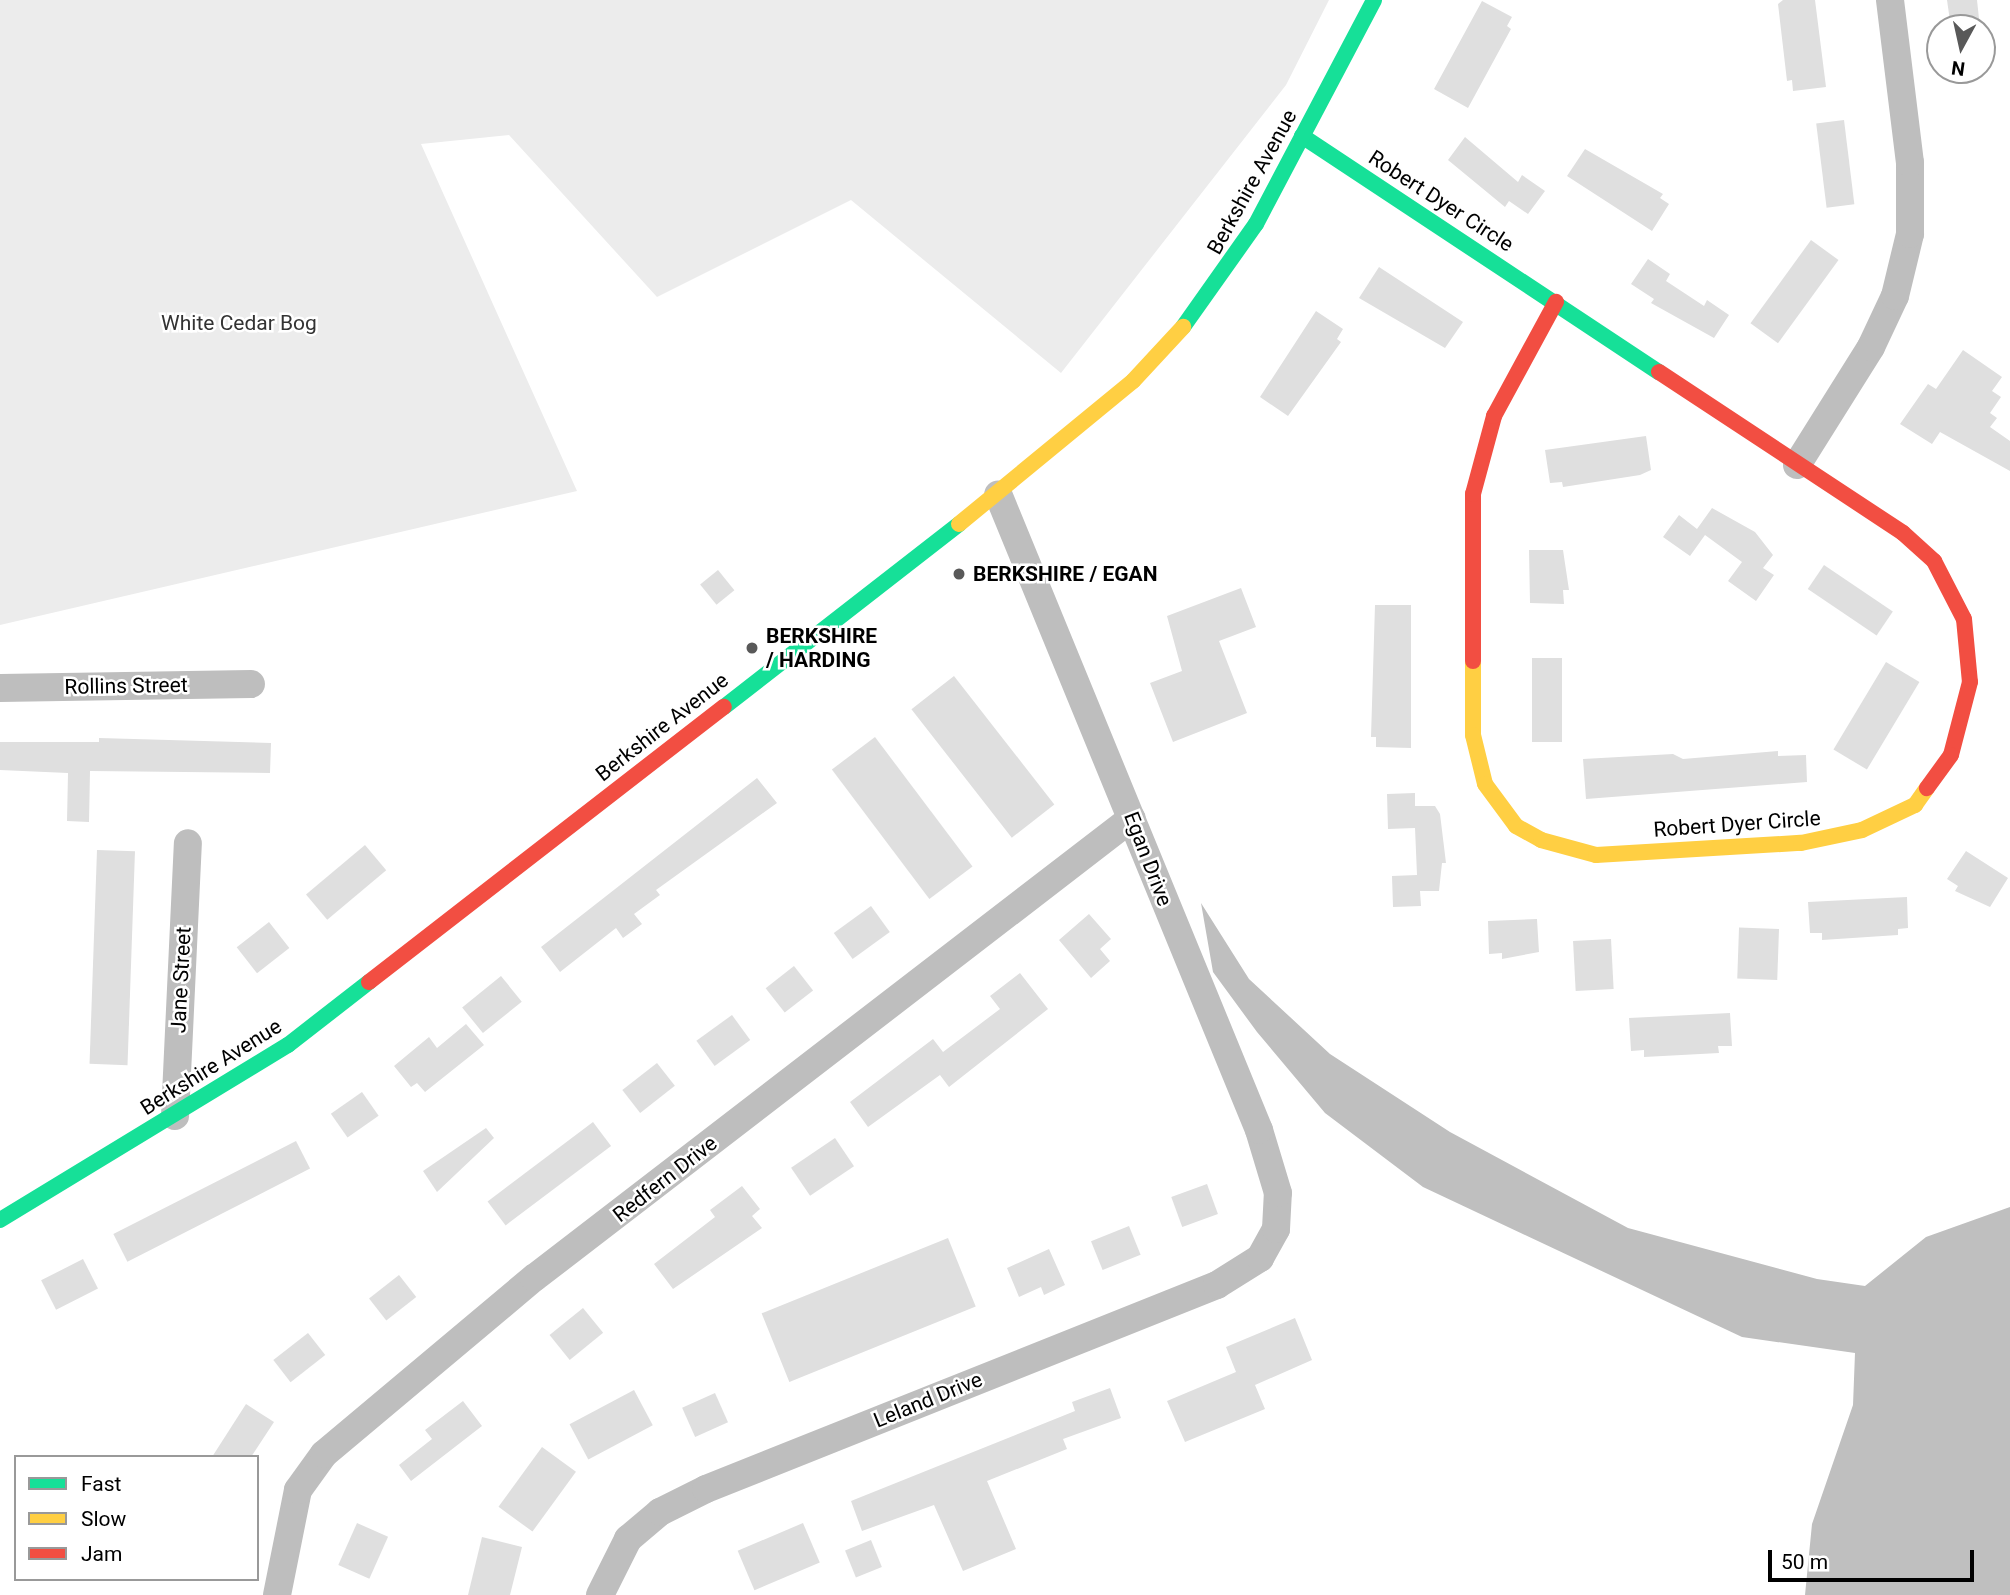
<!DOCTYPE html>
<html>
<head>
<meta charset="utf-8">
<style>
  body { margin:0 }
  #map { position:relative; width:2010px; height:1595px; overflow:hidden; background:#fff; font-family:Roboto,sans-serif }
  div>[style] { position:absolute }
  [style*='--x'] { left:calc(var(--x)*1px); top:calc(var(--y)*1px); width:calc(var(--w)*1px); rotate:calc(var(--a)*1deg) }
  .green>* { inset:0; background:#ececec }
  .water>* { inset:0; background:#bfbfbf }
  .building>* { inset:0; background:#dfdfdf; transform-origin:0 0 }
  .street>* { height:28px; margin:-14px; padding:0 14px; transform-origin:14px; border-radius:14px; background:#bebebe }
  .fast>* { height:16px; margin:-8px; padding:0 8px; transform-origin:8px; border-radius:8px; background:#16e098 }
  .slow>* { height:16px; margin:-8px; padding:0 8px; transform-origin:8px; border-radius:8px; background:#ffcf43 }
  .jam>* { height:16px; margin:-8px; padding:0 8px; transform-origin:8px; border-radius:8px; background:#f24e42 }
  .dots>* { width:19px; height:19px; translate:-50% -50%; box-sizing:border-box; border:4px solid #fff; border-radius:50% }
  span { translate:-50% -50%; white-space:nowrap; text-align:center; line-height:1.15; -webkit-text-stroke:5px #fff; paint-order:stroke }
  .street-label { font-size:21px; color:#000 }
  .park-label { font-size:21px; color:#333 }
  .poi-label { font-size:21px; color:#000; font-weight:700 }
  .left { translate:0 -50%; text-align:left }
  .legend { position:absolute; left:14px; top:1455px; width:245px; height:126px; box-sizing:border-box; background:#fff; border:2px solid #999; margin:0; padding:9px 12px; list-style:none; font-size:21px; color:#000 }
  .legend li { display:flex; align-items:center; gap:14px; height:35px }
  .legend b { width:35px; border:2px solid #999 }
  .north { position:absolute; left:1926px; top:14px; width:70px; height:70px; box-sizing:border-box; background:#fff; border:2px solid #999; border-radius:50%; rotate:188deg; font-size:19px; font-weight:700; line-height:28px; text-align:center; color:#000 }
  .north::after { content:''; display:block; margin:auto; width:24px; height:32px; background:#595959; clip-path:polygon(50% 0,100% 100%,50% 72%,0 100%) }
  .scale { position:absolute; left:1768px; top:1550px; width:206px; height:32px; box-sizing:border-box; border:4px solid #000; border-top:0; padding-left:9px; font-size:21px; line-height:24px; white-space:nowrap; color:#000; -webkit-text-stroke:5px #fff; paint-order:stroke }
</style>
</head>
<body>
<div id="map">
  <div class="green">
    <div style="clip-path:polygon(0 0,1329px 0,1286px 85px,1061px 373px,851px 200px,657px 297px,509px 135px,421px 144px,577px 491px,0 625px)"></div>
  </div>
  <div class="water">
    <div style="clip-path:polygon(1201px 903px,1249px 979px,1330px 1054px,1450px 1132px,1628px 1228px,1817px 1279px,1865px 1286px,1926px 1237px,2010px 1207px,2010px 1595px,1805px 1595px,1812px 1524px,1853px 1405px,1855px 1353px,1742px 1337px,1423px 1187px,1325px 1113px,1257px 1032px,1213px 972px)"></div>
  </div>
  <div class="building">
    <div style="clip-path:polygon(1783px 0,1815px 0,1826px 87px,1793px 91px,1792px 80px,1787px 81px,1778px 4px)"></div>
    <div style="clip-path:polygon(1947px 0,1977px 0,1980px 28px,1951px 28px)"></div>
    <div style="clip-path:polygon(1482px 1px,1512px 17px,1507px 26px,1511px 29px,1468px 108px,1434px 89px)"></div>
    <div style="left:1844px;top:120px;width:85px;height:28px;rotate:83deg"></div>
    <div style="clip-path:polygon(1465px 137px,1518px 182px,1522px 175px,1545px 191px,1528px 214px,1509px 201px,1505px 207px,1448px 160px)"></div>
    <div style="clip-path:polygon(1585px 149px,1663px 194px,1660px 198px,1669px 204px,1652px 231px,1567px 176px)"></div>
    <div style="left:1811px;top:240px;width:34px;height:103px;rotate:36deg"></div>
    <div style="clip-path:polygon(1648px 259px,1670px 274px,1666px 281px,1704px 306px,1707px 300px,1729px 315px,1714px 338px,1651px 303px,1654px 299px,1631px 284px)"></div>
    <div style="clip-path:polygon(1379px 267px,1463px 322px,1445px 348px,1359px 298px)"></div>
    <div style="clip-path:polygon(1316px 311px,1343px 329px,1337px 339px,1341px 342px,1288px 416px,1260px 397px)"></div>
    <div style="clip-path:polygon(1963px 350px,2002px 377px,1992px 391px,2001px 397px,1990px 413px,1997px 418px,1990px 427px,2010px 441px,2010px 471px,1940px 432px,1932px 444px,1900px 424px,1928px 384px,1936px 389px)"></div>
    <div style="clip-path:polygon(1646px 436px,1651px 470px,1640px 475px,1563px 487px,1562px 482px,1550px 483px,1545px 450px)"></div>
    <div style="clip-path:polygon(1712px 508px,1755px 532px,1773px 555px,1763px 568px,1774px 575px,1756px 601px,1728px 581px,1742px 562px,1705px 535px,1690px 556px,1663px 537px,1679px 515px,1697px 529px)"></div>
    <div style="clip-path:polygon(1529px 550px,1563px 550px,1569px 590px,1563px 590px,1564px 604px,1530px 603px)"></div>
    <div style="left:1824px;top:565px;width:83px;height:29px;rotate:34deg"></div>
    <div style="left:718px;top:570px;width:26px;height:23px;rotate:51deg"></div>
    <div style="clip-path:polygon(1241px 588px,1256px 627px,1219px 641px,1247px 713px,1173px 742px,1150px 683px,1182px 671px,1167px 616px)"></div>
    <div style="clip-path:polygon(1375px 605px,1411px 605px,1411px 748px,1376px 747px,1376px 737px,1371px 737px)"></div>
    <div style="left:1532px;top:658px;width:30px;height:84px"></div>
    <div style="left:1886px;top:662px;width:39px;height:102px;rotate:31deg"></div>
    <div style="left:954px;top:676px;width:163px;height:54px;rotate:52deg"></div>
    <div style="left:875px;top:737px;width:162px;height:54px;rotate:53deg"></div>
    <div style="clip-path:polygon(99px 738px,271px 743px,270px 773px,90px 771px,89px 822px,67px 821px,68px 773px,0 770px,0 742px,99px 742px)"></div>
    <div style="clip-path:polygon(1778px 751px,1778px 756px,1806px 755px,1807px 782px,1586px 799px,1583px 759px,1673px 754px,1683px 759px)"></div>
    <div style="clip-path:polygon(757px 778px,777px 803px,656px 890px,660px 895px,634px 914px,642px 924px,623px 938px,616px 928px,560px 972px,541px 947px)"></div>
    <div style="clip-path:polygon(1415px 793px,1415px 806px,1435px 806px,1440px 814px,1446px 863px,1442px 863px,1439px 891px,1420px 891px,1421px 906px,1393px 907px,1392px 876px,1417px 875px,1415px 828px,1388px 829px,1387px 794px)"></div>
    <div style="left:365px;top:845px;width:33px;height:77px;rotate:50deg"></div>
    <div style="left:97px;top:850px;width:38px;height:214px;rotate:2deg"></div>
    <div style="clip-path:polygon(1966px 851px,2008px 878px,1990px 907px,1955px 891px,1958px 886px,1947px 879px)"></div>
    <div style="clip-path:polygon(1907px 897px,1908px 928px,1898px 929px,1898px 935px,1822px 940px,1822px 933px,1810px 933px,1808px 902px)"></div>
    <div style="left:871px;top:906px;width:32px;height:46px;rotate:54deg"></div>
    <div style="clip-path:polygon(1089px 914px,1111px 939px,1100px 949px,1110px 961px,1091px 978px,1059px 940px)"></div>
    <div style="clip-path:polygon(1537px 919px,1539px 952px,1502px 959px,1502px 953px,1489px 954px,1488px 921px)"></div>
    <div style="left:269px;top:922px;width:33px;height:41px;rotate:52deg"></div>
    <div style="left:1779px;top:929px;width:51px;height:40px;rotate:92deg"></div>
    <div style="left:1611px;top:939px;width:50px;height:38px;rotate:87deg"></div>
    <div style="left:794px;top:966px;width:31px;height:36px;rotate:52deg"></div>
    <div style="clip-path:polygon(1020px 973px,1048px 1009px,949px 1087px,940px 1075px,868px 1127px,850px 1102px,933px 1039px,943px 1052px,1000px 1009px,990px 996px)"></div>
    <div style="left:501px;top:976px;width:33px;height:50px;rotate:51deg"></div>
    <div style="clip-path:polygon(1730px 1013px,1732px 1046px,1718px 1046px,1719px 1053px,1644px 1057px,1644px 1050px,1631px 1051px,1629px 1018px)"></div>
    <div style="left:732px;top:1015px;width:31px;height:44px;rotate:54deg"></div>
    <div style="clip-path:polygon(466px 1024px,484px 1045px,425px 1092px,417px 1083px,411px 1087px,394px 1066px,429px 1037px,437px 1048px)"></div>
    <div style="left:657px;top:1063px;width:29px;height:44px;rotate:52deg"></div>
    <div style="left:362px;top:1092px;width:29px;height:38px;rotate:55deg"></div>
    <div style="left:593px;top:1122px;width:30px;height:132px;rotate:53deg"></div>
    <div style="clip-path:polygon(486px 1128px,494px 1138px,437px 1192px,423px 1171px)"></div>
    <div style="left:835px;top:1138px;width:34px;height:53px;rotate:56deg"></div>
    <div style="left:296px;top:1141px;width:31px;height:205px;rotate:63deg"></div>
    <div style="left:1207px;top:1184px;width:32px;height:38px;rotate:70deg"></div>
    <div style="clip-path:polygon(742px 1186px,760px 1209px,752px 1216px,762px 1228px,673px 1289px,654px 1264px,715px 1217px,710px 1210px)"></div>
    <div style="left:1129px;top:1226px;width:31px;height:41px;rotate:68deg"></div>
    <div style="left:948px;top:1238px;width:74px;height:201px;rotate:68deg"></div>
    <div style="clip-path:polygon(1049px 1249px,1065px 1285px,1044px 1295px,1041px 1287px,1019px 1297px,1007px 1268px)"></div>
    <div style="left:83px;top:1259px;width:33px;height:47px;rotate:63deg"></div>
    <div style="left:399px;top:1275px;width:28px;height:38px;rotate:52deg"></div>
    <div style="left:583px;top:1308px;width:32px;height:43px;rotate:51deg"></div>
    <div style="clip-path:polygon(1295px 1318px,1312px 1360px,1255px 1385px,1265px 1409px,1185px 1442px,1167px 1401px,1236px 1372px,1226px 1347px)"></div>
    <div style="left:308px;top:1333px;width:28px;height:44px;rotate:52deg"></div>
    <div style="clip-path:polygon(1110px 1388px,1121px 1418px,1063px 1439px,1067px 1449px,987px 1481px,1016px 1549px,963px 1571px,934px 1505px,862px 1531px,851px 1501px,1075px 1411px,1072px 1402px)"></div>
    <div style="left:634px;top:1390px;width:40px;height:73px;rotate:62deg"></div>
    <div style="left:715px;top:1393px;width:32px;height:36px;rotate:66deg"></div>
    <div style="clip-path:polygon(463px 1401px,482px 1426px,411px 1481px,399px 1465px,432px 1439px,425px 1430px)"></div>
    <div style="clip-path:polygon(246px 1404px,274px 1422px,251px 1457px,212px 1457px)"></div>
    <div style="left:542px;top:1447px;width:42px;height:74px;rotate:36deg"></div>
    <div style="left:357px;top:1523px;width:34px;height:46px;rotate:24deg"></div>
    <div style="left:803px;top:1523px;width:43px;height:71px;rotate:67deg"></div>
    <div style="clip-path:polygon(482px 1537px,522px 1547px,510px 1595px,468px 1595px)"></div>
    <div style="left:871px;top:1540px;width:29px;height:28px;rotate:68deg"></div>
  </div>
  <div class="street">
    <div style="--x:1797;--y:465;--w:139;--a:-57.9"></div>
    <div style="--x:1871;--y:347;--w:56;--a:-64.8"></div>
    <div style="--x:1895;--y:296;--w:64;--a:-76.4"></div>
    <div style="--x:1910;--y:234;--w:71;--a:-90"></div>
    <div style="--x:1910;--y:163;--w:164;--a:-97"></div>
    <div style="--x:0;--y:688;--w:251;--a:-0.9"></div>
    <div style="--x:175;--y:1116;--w:273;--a:-87.3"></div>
    <div style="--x:277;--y:1595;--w:107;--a:-78.7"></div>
    <div style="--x:298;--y:1490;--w:44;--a:-54.2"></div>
    <div style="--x:324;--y:1454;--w:274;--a:-40"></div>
    <div style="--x:534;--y:1278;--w:754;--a:-37.57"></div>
    <div style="--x:600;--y:1595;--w:63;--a:-63.4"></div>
    <div style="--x:628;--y:1539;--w:42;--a:-40.2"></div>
    <div style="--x:660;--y:1512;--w:51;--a:-26.6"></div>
    <div style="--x:706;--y:1489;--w:550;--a:-21.76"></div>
    <div style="--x:1217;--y:1285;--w:51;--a:-32.1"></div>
    <div style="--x:1260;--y:1258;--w:33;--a:-61"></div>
    <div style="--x:1276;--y:1229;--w:36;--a:-87"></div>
    <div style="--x:1278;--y:1193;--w:66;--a:-106.8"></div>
    <div style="--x:1259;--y:1130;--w:687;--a:-112.31"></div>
  </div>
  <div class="fast">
    <div style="--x:1302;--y:136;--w:428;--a:33.5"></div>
    <div style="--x:1183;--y:327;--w:126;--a:-54.7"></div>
    <div style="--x:1256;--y:224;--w:253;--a:-62.2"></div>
    <div style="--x:724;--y:707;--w:298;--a:-37.9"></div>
    <div style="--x:0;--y:1220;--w:337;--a:-31.3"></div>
    <div style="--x:288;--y:1045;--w:103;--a:-37.9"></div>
  </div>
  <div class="slow">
    <div style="--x:959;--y:524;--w:225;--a:-39.4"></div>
    <div style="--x:1133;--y:381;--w:74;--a:-47.2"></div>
    <div style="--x:1473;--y:661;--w:74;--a:90"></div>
    <div style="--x:1473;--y:735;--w:50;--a:76.2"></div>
    <div style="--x:1485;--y:784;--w:52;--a:53.6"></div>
    <div style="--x:1516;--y:826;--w:29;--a:29"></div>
    <div style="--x:1541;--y:840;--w:57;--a:15.3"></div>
    <div style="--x:1596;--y:855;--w:205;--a:-3.4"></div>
    <div style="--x:1801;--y:843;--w:62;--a:-12"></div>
    <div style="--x:1862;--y:830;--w:59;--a:-25.3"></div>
    <div style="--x:1915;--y:805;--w:21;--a:-55"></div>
  </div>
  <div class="jam">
    <div style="--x:1659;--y:372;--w:292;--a:33.4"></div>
    <div style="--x:1903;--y:533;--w:42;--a:42.1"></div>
    <div style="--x:1934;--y:561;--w:65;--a:62.7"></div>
    <div style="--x:1964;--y:619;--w:63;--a:84.6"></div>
    <div style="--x:1970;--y:682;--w:75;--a:104.6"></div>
    <div style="--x:1951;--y:755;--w:41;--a:126"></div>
    <div style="--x:1473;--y:661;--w:167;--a:-90"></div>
    <div style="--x:1473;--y:494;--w:81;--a:-74.9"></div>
    <div style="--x:1494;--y:416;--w:130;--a:-61.5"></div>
    <div style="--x:369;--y:982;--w:449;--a:-37.8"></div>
  </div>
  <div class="dots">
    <div style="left:959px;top:574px;background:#595959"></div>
    <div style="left:752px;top:648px;background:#595959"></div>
  </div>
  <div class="street-label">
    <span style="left:1252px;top:182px;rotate:-61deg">Berkshire Avenue</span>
    <span style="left:1441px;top:201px;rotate:33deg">Robert Dyer Circle</span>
    <span style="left:126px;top:686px;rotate:-1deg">Rollins Street</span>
    <span style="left:662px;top:727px;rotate:-38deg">Berkshire Avenue</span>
    <span style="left:1737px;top:824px;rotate:-4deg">Robert Dyer Circle</span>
    <span style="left:1148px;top:859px;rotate:69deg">Egan Drive</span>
    <span style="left:181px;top:980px;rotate:-87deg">Jane Street</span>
    <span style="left:211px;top:1067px;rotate:-32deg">Berkshire Avenue</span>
    <span style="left:665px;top:1179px;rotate:-38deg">Redfern Drive</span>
    <span style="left:928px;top:1400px;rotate:-22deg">Leland Drive</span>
  </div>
  <div class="park-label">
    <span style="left:239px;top:323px">White Cedar Bog</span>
  </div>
  <div class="poi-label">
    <span class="left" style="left:973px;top:574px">BERKSHIRE / EGAN</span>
    <span class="left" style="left:766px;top:648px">BERKSHIRE<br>/ HARDING</span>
  </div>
  <ul class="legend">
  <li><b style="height:9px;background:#16e098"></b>Fast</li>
  <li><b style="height:9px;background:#ffcf43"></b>Slow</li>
  <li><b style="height:9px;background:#f24e42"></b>Jam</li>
  </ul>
  <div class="north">N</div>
  <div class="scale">50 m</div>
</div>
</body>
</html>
